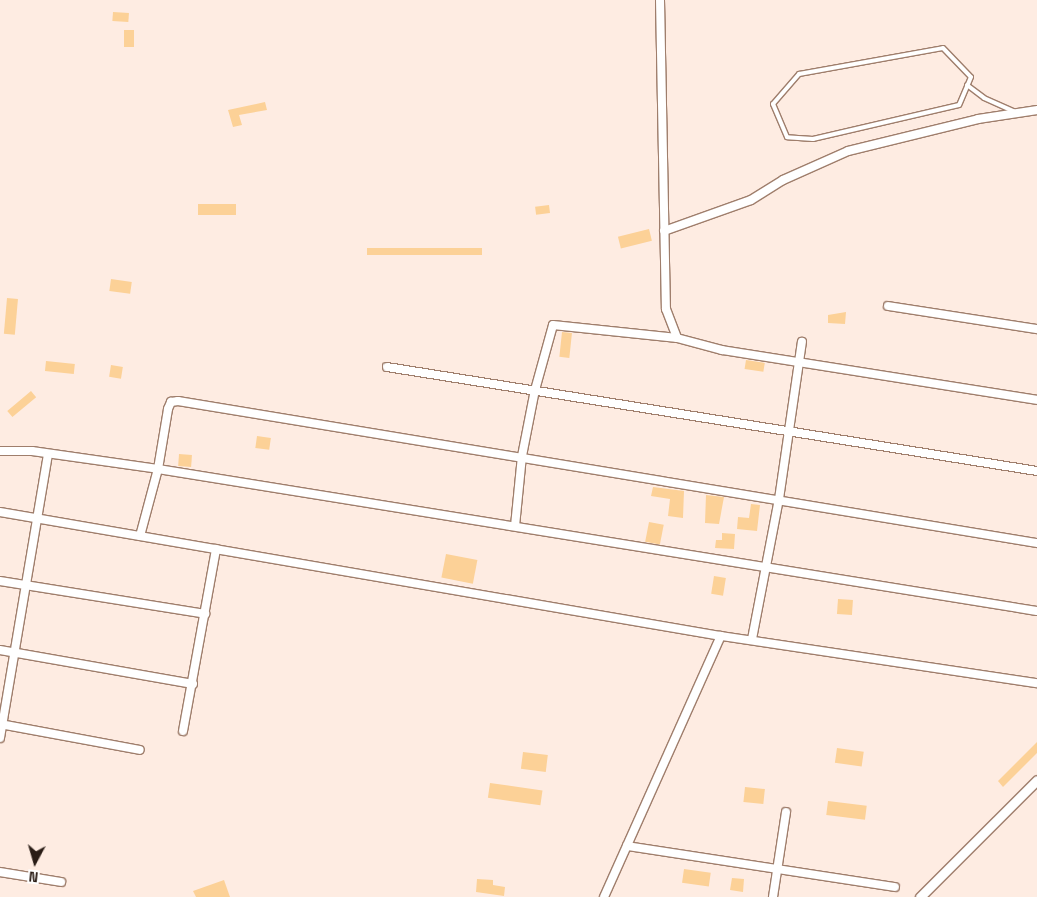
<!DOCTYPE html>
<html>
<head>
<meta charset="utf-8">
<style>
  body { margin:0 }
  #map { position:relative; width:1037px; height:897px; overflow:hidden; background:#fff7f3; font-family:"Space Grotesk",sans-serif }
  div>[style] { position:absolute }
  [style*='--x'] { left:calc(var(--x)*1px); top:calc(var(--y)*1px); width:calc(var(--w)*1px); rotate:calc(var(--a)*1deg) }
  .built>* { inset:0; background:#feece2; transform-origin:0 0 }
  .building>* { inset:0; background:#fcd197; transform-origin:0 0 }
  .roads { filter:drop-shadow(1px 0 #9f7e6c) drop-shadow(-1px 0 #9f7e6c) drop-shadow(0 1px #9f7e6c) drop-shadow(0 -1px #9f7e6c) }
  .service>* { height:4px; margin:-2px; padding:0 2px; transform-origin:2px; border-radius:2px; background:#fff }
  .minor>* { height:8px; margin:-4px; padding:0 4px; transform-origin:4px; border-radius:4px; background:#fff }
  .tertiary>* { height:9px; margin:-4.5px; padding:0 4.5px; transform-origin:4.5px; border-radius:4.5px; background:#fff }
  span { translate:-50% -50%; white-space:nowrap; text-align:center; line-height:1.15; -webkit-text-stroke:4.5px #fff; paint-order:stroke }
  .north { position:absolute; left:10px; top:837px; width:50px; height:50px; -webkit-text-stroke:4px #fff; paint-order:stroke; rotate:186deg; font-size:14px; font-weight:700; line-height:20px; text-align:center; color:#291c15 }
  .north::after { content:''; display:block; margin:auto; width:18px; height:22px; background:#291c15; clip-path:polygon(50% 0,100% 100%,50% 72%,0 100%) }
</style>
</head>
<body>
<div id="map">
  <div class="built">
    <div style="left:0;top:0;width:1037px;height:897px"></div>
  </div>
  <div class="building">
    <div style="left:113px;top:12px;width:16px;height:9px;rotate:4deg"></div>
    <div style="left:124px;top:30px;width:10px;height:17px"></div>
    <div style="clip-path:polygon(265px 102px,267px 110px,239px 115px,242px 125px,233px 127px,228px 110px)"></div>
    <div style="left:236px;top:204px;width:11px;height:38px;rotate:90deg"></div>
    <div style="left:549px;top:205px;width:8px;height:14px;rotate:83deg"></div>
    <div style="left:649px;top:229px;width:12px;height:32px;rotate:76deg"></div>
    <div style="left:367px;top:248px;width:115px;height:7px"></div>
    <div style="left:111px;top:279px;width:21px;height:12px;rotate:8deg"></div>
    <div style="left:7px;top:298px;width:11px;height:36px;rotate:5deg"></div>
    <div style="clip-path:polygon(846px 312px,845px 324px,828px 323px,828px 315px)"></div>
    <div style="left:562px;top:332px;width:10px;height:25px;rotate:6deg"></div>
    <div style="left:746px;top:360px;width:19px;height:9px;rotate:9deg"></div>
    <div style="left:46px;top:361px;width:29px;height:10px;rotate:6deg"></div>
    <div style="left:111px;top:365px;width:12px;height:12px;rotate:9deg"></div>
    <div style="left:31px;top:391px;width:8px;height:31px;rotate:50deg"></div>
    <div style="left:257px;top:436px;width:14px;height:12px;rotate:8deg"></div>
    <div style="left:179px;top:454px;width:13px;height:12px;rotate:4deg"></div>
    <div style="clip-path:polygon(653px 487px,684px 491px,683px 518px,668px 516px,670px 499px,651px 496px)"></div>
    <div style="clip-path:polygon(706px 495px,724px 497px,719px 524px,705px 523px)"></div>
    <div style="clip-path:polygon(751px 504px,760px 505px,757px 531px,737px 529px,738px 517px,749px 518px)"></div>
    <div style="left:649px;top:522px;width:15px;height:20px;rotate:11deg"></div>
    <div style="clip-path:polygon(722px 533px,735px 534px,734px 549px,715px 548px,716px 540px,722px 540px)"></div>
    <div style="left:446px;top:554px;width:32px;height:24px;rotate:11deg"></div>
    <div style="left:714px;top:576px;width:12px;height:18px;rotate:9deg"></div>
    <div style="left:838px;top:599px;width:15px;height:15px;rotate:4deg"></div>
    <div style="clip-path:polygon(1037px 742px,1037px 753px,1003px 787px,998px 781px)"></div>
    <div style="left:837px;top:748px;width:27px;height:15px;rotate:8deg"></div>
    <div style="left:523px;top:752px;width:25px;height:17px;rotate:7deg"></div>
    <div style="left:490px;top:783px;width:53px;height:15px;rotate:8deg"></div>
    <div style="left:745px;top:787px;width:20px;height:15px;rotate:6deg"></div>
    <div style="left:828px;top:801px;width:39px;height:14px;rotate:7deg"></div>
    <div style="left:684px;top:869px;width:27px;height:14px;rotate:8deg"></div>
    <div style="clip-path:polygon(732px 878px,744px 879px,743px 892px,730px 890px)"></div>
    <div style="clip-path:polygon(477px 879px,493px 880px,493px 885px,505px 887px,504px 896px,476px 892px)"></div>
    <div style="clip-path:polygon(224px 880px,230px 897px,196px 897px,193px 891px)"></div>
  </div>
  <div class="roads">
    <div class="service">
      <div style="--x:943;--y:48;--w:40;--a:46"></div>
      <div style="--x:971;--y:77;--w:30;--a:113"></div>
      <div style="--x:959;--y:105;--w:150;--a:166.9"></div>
      <div style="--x:813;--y:139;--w:26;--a:-176"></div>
      <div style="--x:787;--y:137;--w:36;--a:-113"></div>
      <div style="--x:773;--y:104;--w:40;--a:-49"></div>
      <div style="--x:799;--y:74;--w:146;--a:-10.2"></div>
      <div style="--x:967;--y:85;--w:21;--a:37"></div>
      <div style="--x:984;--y:98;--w:34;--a:24"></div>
    </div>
    <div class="minor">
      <div style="--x:660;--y:0;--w:309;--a:88.9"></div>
      <div style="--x:666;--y:309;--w:31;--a:69"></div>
      <div style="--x:664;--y:231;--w:92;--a:-19.6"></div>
      <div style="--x:751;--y:200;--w:38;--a:-32"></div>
      <div style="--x:783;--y:180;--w:71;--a:-24"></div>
      <div style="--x:848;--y:151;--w:134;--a:-13.8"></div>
      <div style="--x:978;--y:119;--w:60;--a:-8.7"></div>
      <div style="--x:888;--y:306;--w:151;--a:8.8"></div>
      <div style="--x:387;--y:367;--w:658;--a:9.09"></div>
      <div style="--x:0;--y:451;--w:32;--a:0"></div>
      <div style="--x:32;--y:451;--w:127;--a:8.1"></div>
      <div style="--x:158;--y:469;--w:890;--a:9.18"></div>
      <div style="--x:0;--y:512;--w:732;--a:9.76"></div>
      <div style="--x:721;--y:636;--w:319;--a:8.5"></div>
      <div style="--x:515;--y:526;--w:70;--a:-84.3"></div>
      <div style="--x:522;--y:456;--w:67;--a:-78.9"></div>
      <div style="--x:535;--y:390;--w:67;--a:-74.5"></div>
      <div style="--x:553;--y:325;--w:125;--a:6"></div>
      <div style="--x:677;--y:338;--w:47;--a:14.9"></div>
      <div style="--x:722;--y:350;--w:319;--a:9"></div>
      <div style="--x:140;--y:536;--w:69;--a:-75"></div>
      <div style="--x:158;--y:469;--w:61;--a:-80.5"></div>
      <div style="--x:168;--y:409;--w:8;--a:-67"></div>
      <div style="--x:171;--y:402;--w:7;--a:-8"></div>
      <div style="--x:178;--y:401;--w:871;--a:9.39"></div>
      <div style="--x:0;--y:581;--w:208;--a:9.1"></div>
      <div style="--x:752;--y:639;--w:143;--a:-79.1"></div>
      <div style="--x:779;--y:499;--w:159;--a:-81.7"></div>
      <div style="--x:0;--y:650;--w:196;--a:10"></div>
      <div style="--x:0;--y:724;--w:142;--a:10.5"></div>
      <div style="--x:183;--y:731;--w:185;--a:-79.7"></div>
      <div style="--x:0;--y:738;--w:288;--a:-80.4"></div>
      <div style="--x:627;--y:846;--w:271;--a:8.7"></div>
      <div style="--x:0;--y:872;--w:62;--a:9.3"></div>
      <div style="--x:604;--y:897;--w:286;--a:-65.9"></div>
      <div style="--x:773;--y:897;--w:86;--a:-81.3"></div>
    </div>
    <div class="tertiary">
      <div style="--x:920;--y:897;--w:165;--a:-45"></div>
    </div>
  </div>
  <div class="north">N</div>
</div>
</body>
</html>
